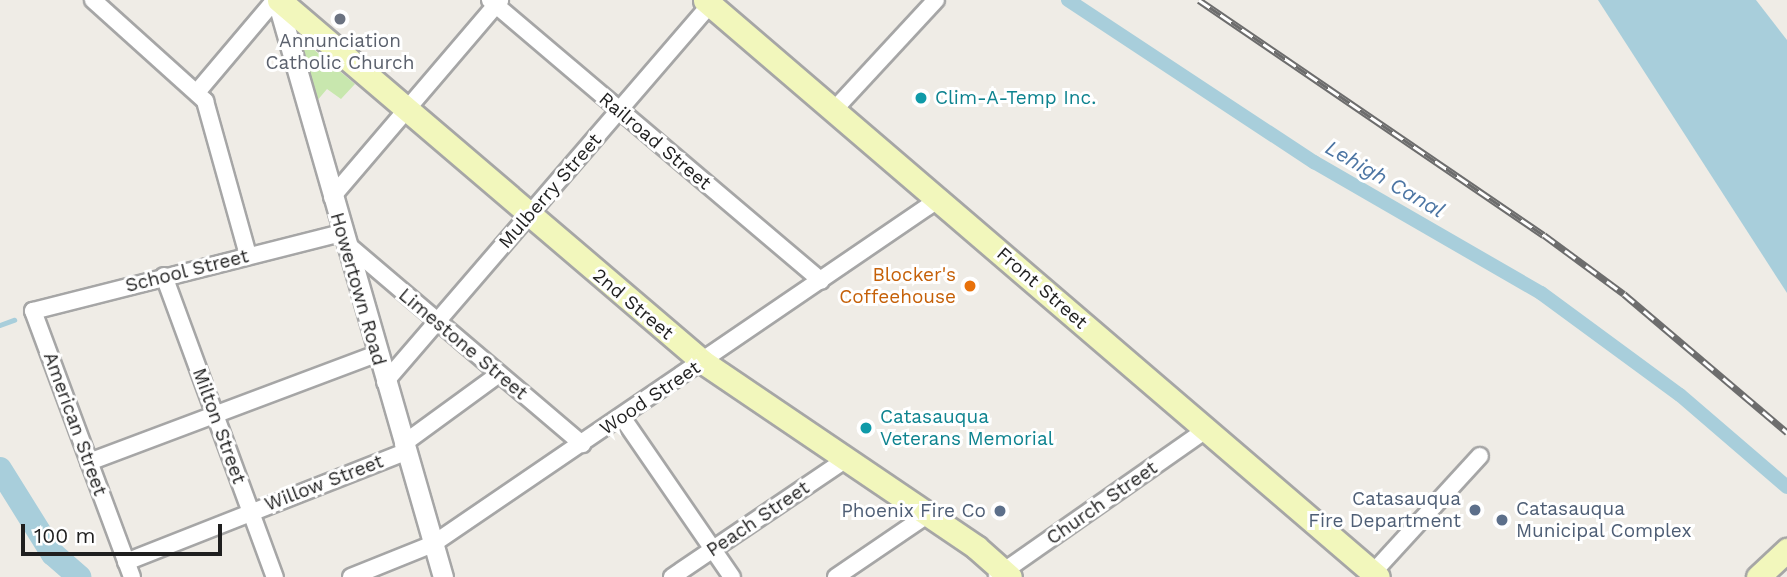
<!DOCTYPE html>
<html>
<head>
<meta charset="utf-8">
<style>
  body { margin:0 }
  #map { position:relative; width:1787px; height:577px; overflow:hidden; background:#efece6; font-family:"Work Sans",sans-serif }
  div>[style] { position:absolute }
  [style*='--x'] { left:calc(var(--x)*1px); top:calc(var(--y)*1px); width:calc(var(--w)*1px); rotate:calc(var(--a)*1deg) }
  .grass>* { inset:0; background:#c8e7ae }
  .water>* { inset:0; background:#a8cedb }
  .stream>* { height:4.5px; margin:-2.25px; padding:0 2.25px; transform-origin:2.25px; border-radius:2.25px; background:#a8cedb }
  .canal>* { height:14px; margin:-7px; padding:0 7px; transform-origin:7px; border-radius:7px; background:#a8cedb }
  .river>* { height:24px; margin:-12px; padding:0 12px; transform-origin:12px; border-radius:12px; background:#a8cedb }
  .roads { filter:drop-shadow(2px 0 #a6a6a6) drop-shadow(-2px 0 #a6a6a6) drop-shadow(0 2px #a6a6a6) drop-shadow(0 -2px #a6a6a6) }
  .minor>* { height:16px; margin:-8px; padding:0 8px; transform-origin:8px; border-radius:8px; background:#fff }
  .tertiary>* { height:19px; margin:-9.5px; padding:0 9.5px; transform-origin:9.5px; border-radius:9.5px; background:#fff }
  .secondary>* { height:23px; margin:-11.5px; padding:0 11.5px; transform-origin:11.5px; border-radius:11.5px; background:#f2f7bc }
  .rail>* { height:7px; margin-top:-3.5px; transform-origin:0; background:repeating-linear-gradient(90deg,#fff 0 13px,#6d6d6d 0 26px); box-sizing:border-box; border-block:2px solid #6d6d6d }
  .dots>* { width:19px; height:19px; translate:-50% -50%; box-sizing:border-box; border:4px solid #fff; border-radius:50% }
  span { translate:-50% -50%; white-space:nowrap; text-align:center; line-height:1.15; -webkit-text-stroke:6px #fff; paint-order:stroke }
  .worship-label { font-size:19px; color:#5b616d }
  .culture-label { font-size:19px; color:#0d838f }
  .left { translate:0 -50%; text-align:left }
  .street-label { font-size:19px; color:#1f1f1f }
  .food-label { font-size:19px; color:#c56008 }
  .right { translate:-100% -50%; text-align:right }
  .service-label { font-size:19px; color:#4e5e75 }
  .water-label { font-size:21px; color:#4c75a3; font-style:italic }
  .scale { position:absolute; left:21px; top:524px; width:201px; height:32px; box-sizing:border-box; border:4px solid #1f1f1f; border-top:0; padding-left:9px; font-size:21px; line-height:24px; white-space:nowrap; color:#1f1f1f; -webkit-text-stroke:5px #fff; paint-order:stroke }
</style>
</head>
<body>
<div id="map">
  <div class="grass">
    <div style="clip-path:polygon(306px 43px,355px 84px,341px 99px,327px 89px,316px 102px,302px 47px)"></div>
  </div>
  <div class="water">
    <div style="clip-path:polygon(1598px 0,1756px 0,1787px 40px,1787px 293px)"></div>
  </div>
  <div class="stream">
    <div style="--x:0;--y:325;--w:15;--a:-20"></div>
  </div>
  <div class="canal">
    <div style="--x:1068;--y:0;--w:295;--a:33.4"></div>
    <div style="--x:1314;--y:162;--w:262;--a:30"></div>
    <div style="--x:1541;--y:293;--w:172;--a:36.3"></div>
    <div style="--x:1680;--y:395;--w:141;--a:40.7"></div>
  </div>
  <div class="river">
    <div style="--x:0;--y:469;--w:100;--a:58.1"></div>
    <div style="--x:53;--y:554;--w:35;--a:41"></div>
  </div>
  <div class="roads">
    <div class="minor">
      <div style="--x:93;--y:0;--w:151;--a:42"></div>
      <div style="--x:205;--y:101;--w:160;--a:74.4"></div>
      <div style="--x:490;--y:0;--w:434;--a:40.3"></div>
      <div style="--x:198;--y:91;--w:119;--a:-49.8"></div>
      <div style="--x:834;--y:110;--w:150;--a:-47.2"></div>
      <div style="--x:332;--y:197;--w:259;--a:-49.5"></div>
      <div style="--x:347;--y:244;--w:309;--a:40.4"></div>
      <div style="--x:164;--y:276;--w:321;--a:69.8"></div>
      <div style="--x:385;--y:382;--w:504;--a:-49.26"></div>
      <div style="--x:622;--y:417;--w:194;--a:55.5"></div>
      <div style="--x:403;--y:444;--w:119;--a:-36.1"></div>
      <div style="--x:89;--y:462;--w:308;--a:-20.6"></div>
      <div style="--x:126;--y:562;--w:300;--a:-21.5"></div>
      <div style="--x:997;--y:576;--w:256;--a:-35"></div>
      <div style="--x:132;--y:577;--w:284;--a:-110.4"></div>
      <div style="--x:33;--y:311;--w:319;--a:-14.2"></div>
      <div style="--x:351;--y:577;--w:88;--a:-21.9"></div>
      <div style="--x:433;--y:544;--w:612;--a:-34.29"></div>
      <div style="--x:672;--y:577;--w:209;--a:-34.1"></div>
      <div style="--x:836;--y:577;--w:110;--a:-34.3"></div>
      <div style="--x:1369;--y:577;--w:164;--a:-47.5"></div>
    </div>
    <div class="tertiary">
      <div style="--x:277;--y:0;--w:600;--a:73.95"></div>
    </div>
    <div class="secondary">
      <div style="--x:279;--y:0;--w:558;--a:40.49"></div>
      <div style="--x:703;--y:362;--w:330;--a:34.1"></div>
      <div style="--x:976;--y:547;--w:45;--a:41.4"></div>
      <div style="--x:705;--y:0;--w:886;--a:40.61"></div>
      <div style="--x:1758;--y:577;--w:40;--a:-43"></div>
    </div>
  </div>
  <div class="rail">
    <div style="--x:1199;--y:0;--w:417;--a:34.3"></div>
    <div style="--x:1544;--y:235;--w:99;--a:36.4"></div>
    <div style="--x:1624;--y:294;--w:214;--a:40.3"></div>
  </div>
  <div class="dots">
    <div style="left:340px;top:19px;background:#6b7280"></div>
    <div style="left:921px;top:98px;background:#0f9aa8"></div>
    <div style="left:970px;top:286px;background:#e8710a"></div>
    <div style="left:866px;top:428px;background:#0f9aa8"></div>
    <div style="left:1475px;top:510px;background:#5c6f8a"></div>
    <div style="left:1000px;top:511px;background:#5c6f8a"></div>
    <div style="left:1502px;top:520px;background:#5c6f8a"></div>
  </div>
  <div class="worship-label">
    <span style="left:340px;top:52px">Annunciation<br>Catholic Church</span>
  </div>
  <div class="culture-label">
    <span class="left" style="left:935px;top:98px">Clim-A-Temp Inc.</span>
    <span class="left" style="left:880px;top:428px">Catasauqua<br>Veterans Memorial</span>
  </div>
  <div class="street-label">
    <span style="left:655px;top:141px;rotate:40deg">Railroad Street</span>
    <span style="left:550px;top:191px;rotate:-49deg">Mulberry Street</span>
    <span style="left:187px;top:271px;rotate:-14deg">School Street</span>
    <span style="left:1042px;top:288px;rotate:41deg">Front Street</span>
    <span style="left:358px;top:289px;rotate:74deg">Howertown Road</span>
    <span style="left:633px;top:304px;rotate:40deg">2nd Street</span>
    <span style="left:463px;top:344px;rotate:40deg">Limestone Street</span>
    <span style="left:650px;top:398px;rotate:-34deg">Wood Street</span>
    <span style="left:75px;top:424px;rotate:70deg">American Street</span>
    <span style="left:219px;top:426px;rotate:70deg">Milton Street</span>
    <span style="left:324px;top:483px;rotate:-21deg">Willow Street</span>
    <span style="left:1102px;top:503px;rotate:-35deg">Church Street</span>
    <span style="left:758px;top:519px;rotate:-34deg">Peach Street</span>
  </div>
  <div class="food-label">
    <span class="right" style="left:956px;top:286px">Blocker's<br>Coffeehouse</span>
  </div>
  <div class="service-label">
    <span class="right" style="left:1461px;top:510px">Catasauqua<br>Fire Department</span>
    <span class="left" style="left:1516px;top:520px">Catasauqua<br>Municipal Complex</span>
    <span class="right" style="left:986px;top:511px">Phoenix Fire Co</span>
  </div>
  <div class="water-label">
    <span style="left:1385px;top:179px;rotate:30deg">Lehigh Canal</span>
  </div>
  <div class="scale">100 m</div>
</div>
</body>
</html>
